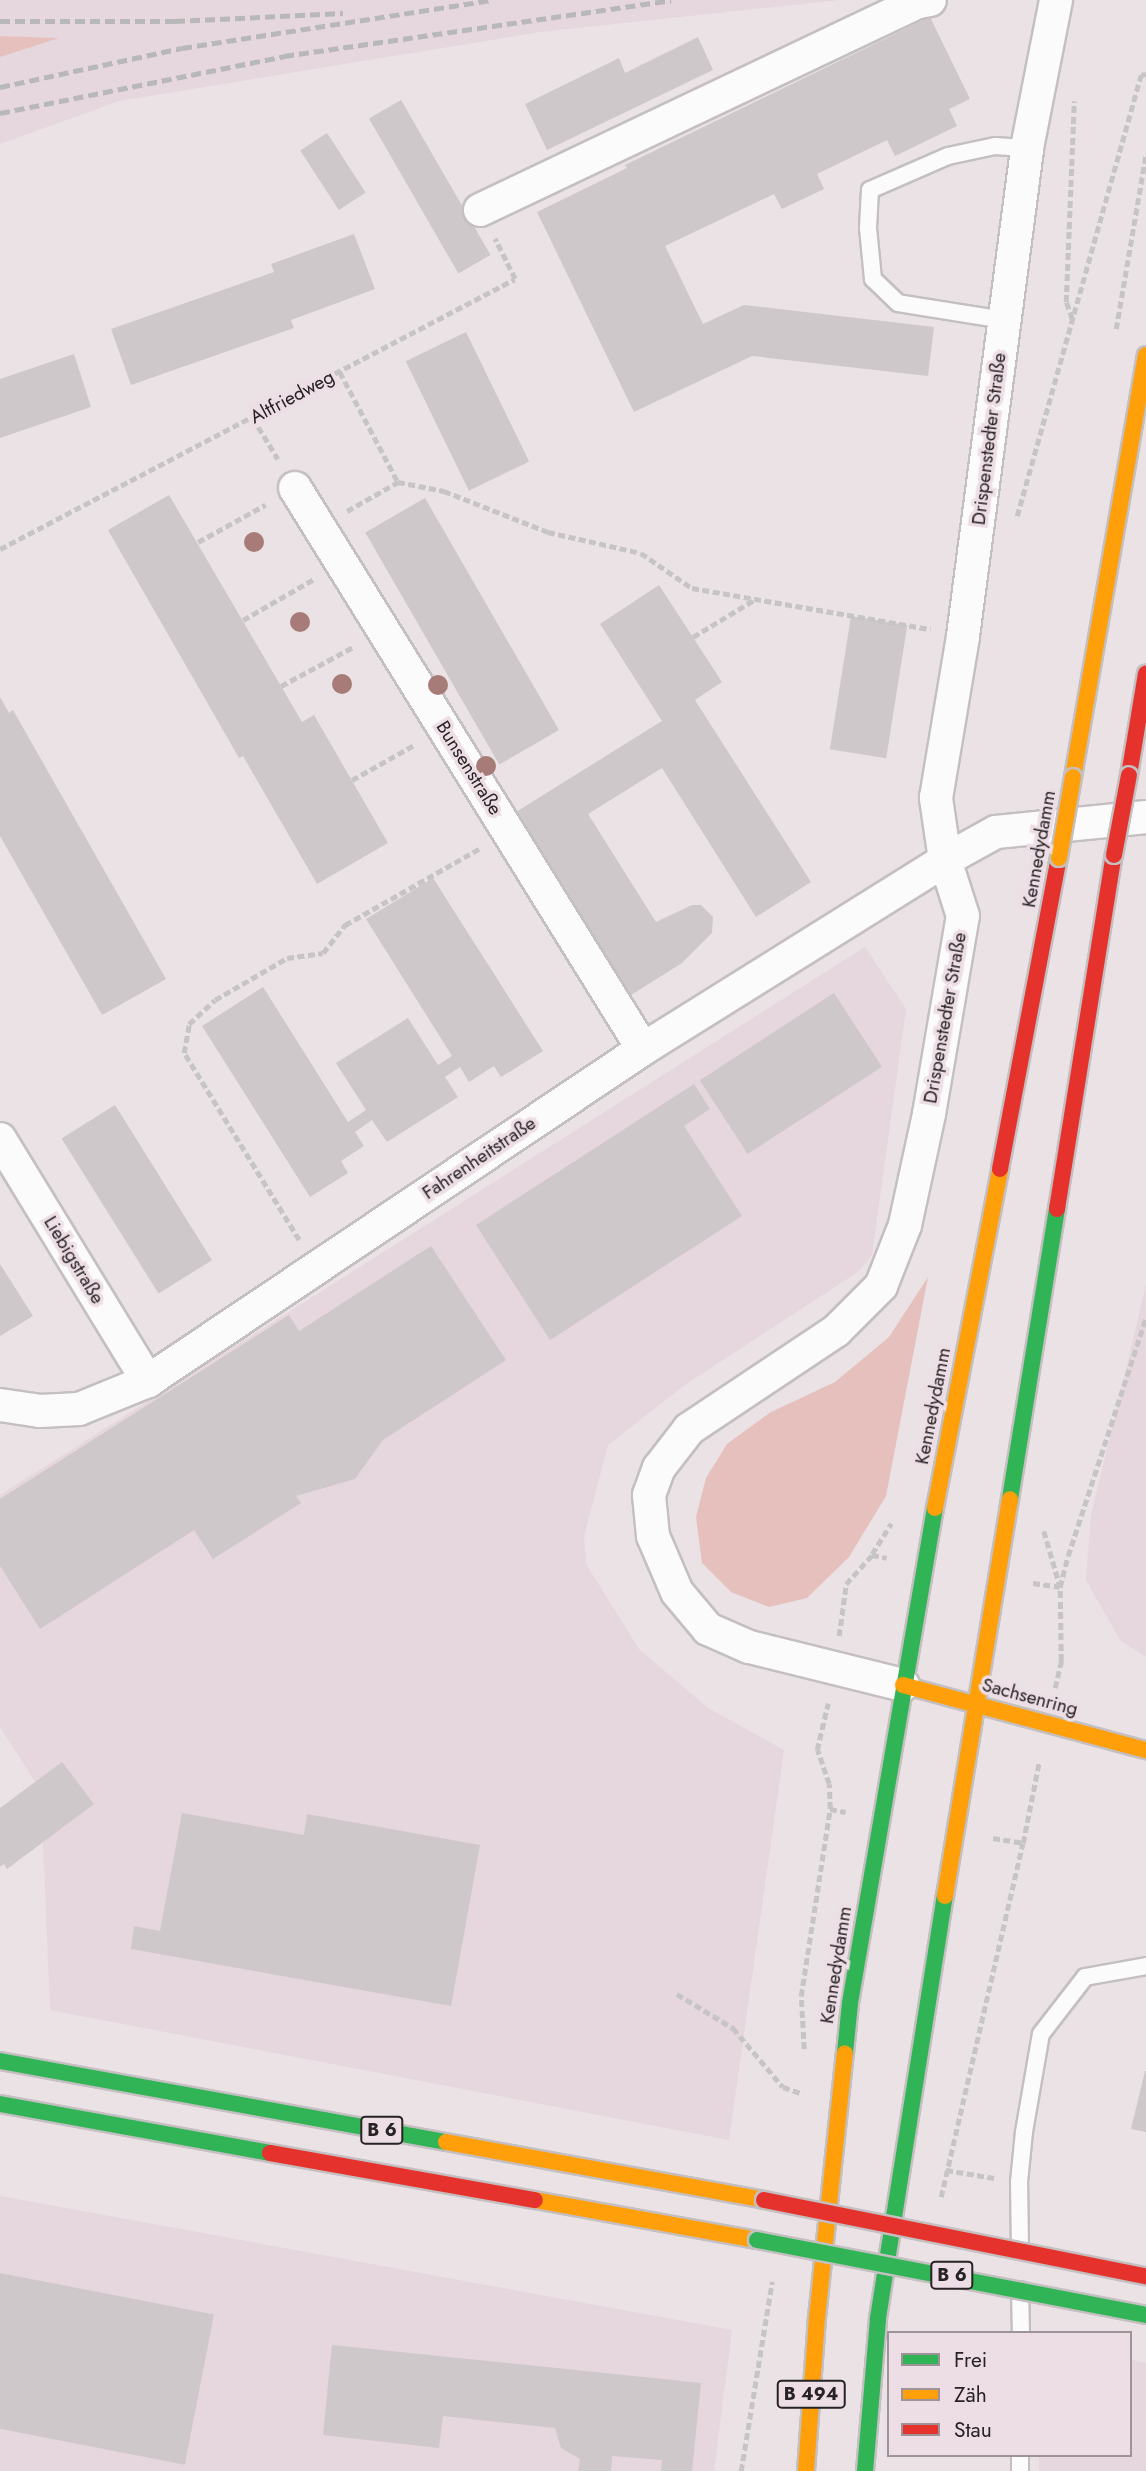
<!DOCTYPE html>
<html>
<head>
<meta charset="utf-8">
<style>
  body { margin:0 }
  #map { position:relative; width:1146px; height:2471px; overflow:hidden; background:#eae2e5; font-family:Jost,sans-serif }
  div>[style] { position:absolute }
  [style*='--x'] { left:calc(var(--x)*1px); top:calc(var(--y)*1px); width:calc(var(--w)*1px); rotate:calc(var(--a)*1deg) }
  .built>* { inset:0; background:#e6d6dd }
  .green>* { inset:0; background:#e5c0bc }
  .building>* { inset:0; background:#cfc8ca; transform-origin:0 0 }
  .path>* { height:4.5px; margin-top:-2.25px; transform-origin:0; background:repeating-linear-gradient(90deg,#c6c4c4 0 7px,transparent 0 10.5px) }
  .roads { filter:drop-shadow(2px 0 #c4bfc1) drop-shadow(-2px 0 #c4bfc1) drop-shadow(0 2px #c4bfc1) drop-shadow(0 -2px #c4bfc1) }
  .lane>* { height:16px; margin:-8px; padding:0 8px; transform-origin:8px; border-radius:8px; background:#fcfbfb }
  .street>* { height:32px; margin:-16px; padding:0 16px; transform-origin:16px; border-radius:16px; background:#fcfbfb }
  .fast>* { height:16px; margin:-8px; padding:0 8px; transform-origin:8px; border-radius:8px; background:#30b455 }
  .slow>* { height:16px; margin:-8px; padding:0 8px; transform-origin:8px; border-radius:8px; background:#ff9f0a }
  .jam>* { height:16px; margin:-8px; padding:0 8px; transform-origin:8px; border-radius:8px; background:#e5322d }
  .rail>* { height:5px; margin-top:-2.5px; transform-origin:0; background:repeating-linear-gradient(90deg,#b9b8b8 0 10px,transparent 0 15px) }
  .bridges { filter:drop-shadow(2px 0 #c4c0c1) drop-shadow(-2px 0 #c4c0c1) drop-shadow(0 2px #c4c0c1) drop-shadow(0 -2px #c4c0c1) }
  .fast-bridge>* { height:16px; margin:-8px; padding:0 8px; transform-origin:8px; border-radius:8px; background:#30b455 }
  .slow-bridge>* { height:16px; margin:-8px; padding:0 8px; transform-origin:8px; border-radius:8px; background:#ff9f0a }
  .jam-bridge>* { height:16px; margin:-8px; padding:0 8px; transform-origin:8px; border-radius:8px; background:#e5322d }
  .trees>* { width:20px; height:20px; margin:-10px; border-radius:50%; background:#a77b77 }
  span { translate:-50% -50%; white-space:nowrap; text-align:center; line-height:1.15; -webkit-text-stroke:7px #eddee5; paint-order:stroke }
  .shield-label span { padding:2px 5px; background:#eddee5; border:2px solid; border-radius:5px; -webkit-text-stroke-width:0 }
  .shield-label { font-size:18px; color:#272224; font-weight:700 }
  .street-label { font-size:19px; color:#272224 }
  .legend { position:absolute; left:887px; top:2331px; width:245px; height:126px; box-sizing:border-box; background:#eddee5; border:2px solid #9e9398; margin:0; padding:9px 12px; list-style:none; font-size:21px; color:#272224 }
  .legend li { display:flex; align-items:center; gap:14px; height:35px }
  .legend b { width:35px; border:2px solid #9e9398 }
</style>
</head>
<body>
<div id="map">
  <div class="built">
    <div style="clip-path:polygon(0 0,840px 0,540px 32px,119px 101px,0 144px,0 57px,56px 38px,0 36px)"></div>
    <div style="clip-path:polygon(865px 947px,906px 1009px,872px 1255px,858px 1272px,686px 1384px,608px 1445px,584px 1536px,586px 1564px,639px 1649px,708px 1708px,784px 1750px,729px 2140px,50px 2010px,41px 1791px,0 1727px,0 1495px)"></div>
    <div style="clip-path:polygon(1146px 1285px,1146px 1657px,1120px 1640px,1086px 1580px,1091px 1516px)"></div>
    <div style="clip-path:polygon(0 2196px,732px 2330px,714px 2471px,0 2471px)"></div>
    <div style="clip-path:polygon(1130px 2359px,1146px 2363px,1146px 2471px,1039px 2471px,1039px 2455px,1130px 2455px)"></div>
  </div>
  <div class="green">
    <div style="clip-path:polygon(0 36px,59px 38px,0 57px)"></div>
    <div style="clip-path:polygon(928px 1277px,886px 1496px,849px 1557px,807px 1598px,769px 1607px,731px 1592px,702px 1563px,696px 1517px,706px 1478px,727px 1444px,771px 1412px,835px 1382px,889px 1337px)"></div>
  </div>
  <div class="building">
    <div style="clip-path:polygon(930px 17px,970px 99px,949px 109px,957px 126px,895px 156px,887px 140px,817px 174px,824px 189px,782px 209px,774px 194px,665px 246px,703px 324px,744px 305px,934px 327px,928px 376px,752px 356px,634px 412px,537px 212px,627px 168px,625px 165px)"></div>
    <div style="clip-path:polygon(698px 37px,713px 70px,547px 150px,525px 104px,619px 58px,625px 73px)"></div>
    <div style="left:401px;top:100px;width:179px;height:37px;rotate:60deg"></div>
    <div style="left:327px;top:133px;width:71px;height:32px;rotate:57deg"></div>
    <div style="clip-path:polygon(354px 234px,375px 289px,291px 320px,294px 328px,131px 385px,111px 329px,274px 272px,271px 264px)"></div>
    <div style="left:466px;top:332px;width:144px;height:67px;rotate:64deg"></div>
    <div style="clip-path:polygon(74px 354px,91px 407px,0 438px,0 379px)"></div>
    <div style="clip-path:polygon(169px 495px,302px 722px,314px 715px,388px 843px,317px 884px,243px 756px,239px 758px,108px 530px)"></div>
    <div style="left:425px;top:498px;width:268px;height:69px;rotate:60deg"></div>
    <div style="clip-path:polygon(659px 585px,722px 682px,695px 700px,811px 882px,756px 917px,662px 768px,588px 814px,656px 922px,692px 905px,701px 905px,713px 917px,712px 933px,682px 963px,631px 995px,516px 812px,662px 721px,600px 624px)"></div>
    <div style="left:851px;top:616px;width:57px;height:135px;rotate:9deg"></div>
    <div style="clip-path:polygon(0 697px,9px 713px,13px 710px,166px 979px,102px 1015px,0 836px)"></div>
    <div style="clip-path:polygon(433px 878px,543px 1051px,501px 1077px,494px 1066px,469px 1082px,460px 1067px,445px 1077px,458px 1097px,387px 1142px,372px 1120px,355px 1132px,364px 1146px,341px 1161px,348px 1173px,310px 1197px,202px 1026px,263px 987px,348px 1122px,366px 1110px,336px 1063px,408px 1018px,438px 1065px,452px 1056px,366px 919px)"></div>
    <div style="left:834px;top:993px;width:88px;height:160px;rotate:57deg"></div>
    <div style="clip-path:polygon(694px 1084px,710px 1109px,684px 1126px,742px 1216px,550px 1340px,476px 1225px)"></div>
    <div style="left:115px;top:1105px;width:183px;height:63px;rotate:58deg"></div>
    <div style="clip-path:polygon(431px 1246px,506px 1360px,383px 1440px,355px 1479px,296px 1496px,301px 1503px,213px 1559px,194px 1530px,40px 1629px,0 1566px,0 1499px,289px 1315px,299px 1331px)"></div>
    <div style="clip-path:polygon(0 1264px,33px 1316px,0 1336px)"></div>
    <div style="clip-path:polygon(62px 1762px,94px 1804px,7px 1869px,4px 1864px,0 1867px,0 1808px)"></div>
    <div style="clip-path:polygon(182px 1813px,304px 1835px,307px 1814px,480px 1845px,451px 2006px,131px 1949px,134px 1926px,160px 1931px)"></div>
    <div style="clip-path:polygon(1145px 2071px,1146px 2071px,1146px 2132px,1131px 2129px)"></div>
    <div style="left:0;top:2273px;width:218px;height:153px;rotate:11deg"></div>
    <div style="clip-path:polygon(332px 2345px,701px 2383px,692px 2471px,661px 2471px,662px 2460px,612px 2456px,611px 2471px,578px 2471px,580px 2459px,561px 2448px,555px 2428px,443px 2416px,439px 2448px,323px 2435px)"></div>
  </div>
  <div class="path">
    <div style="--x:1072;--y:319;--w:18;--a:-109"></div>
    <div style="--x:1066;--y:302;--w:201;--a:-87.7"></div>
    <div style="--x:1116;--y:329;--w:178;--a:-80.3"></div>
    <div style="--x:340;--y:372;--w:124;--a:62.2"></div>
    <div style="--x:398;--y:482;--w:47;--a:11.1"></div>
    <div style="--x:444;--y:491;--w:112;--a:21.5"></div>
    <div style="--x:548;--y:532;--w:95;--a:12.7"></div>
    <div style="--x:641;--y:553;--w:62;--a:34.5"></div>
    <div style="--x:692;--y:588;--w:242;--a:9.8"></div>
    <div style="--x:253;--y:418;--w:48;--a:58.6"></div>
    <div style="--x:347;--y:511;--w:59;--a:-29.6"></div>
    <div style="--x:1017;--y:516;--w:458;--a:-74.3"></div>
    <div style="--x:1141;--y:75;--w:5;--a:-11"></div>
    <div style="--x:198;--y:542;--w:77;--a:-28.9"></div>
    <div style="--x:0;--y:549;--w:581;--a:-27.67"></div>
    <div style="--x:515;--y:279;--w:45;--a:-116.6"></div>
    <div style="--x:243;--y:620;--w:82;--a:-30"></div>
    <div style="--x:693;--y:637;--w:71;--a:-31.2"></div>
    <div style="--x:281;--y:686;--w:84;--a:-28.4"></div>
    <div style="--x:352;--y:780;--w:73;--a:-29.4"></div>
    <div style="--x:299;--y:1240;--w:220;--a:-121.6"></div>
    <div style="--x:184;--y:1053;--w:29;--a:-80"></div>
    <div style="--x:189;--y:1024;--w:35;--a:-43"></div>
    <div style="--x:215;--y:1000;--w:83;--a:-30.3"></div>
    <div style="--x:287;--y:958;--w:36;--a:-8"></div>
    <div style="--x:323;--y:953;--w:36;--a:-52"></div>
    <div style="--x:345;--y:925;--w:154;--a:-29.6"></div>
    <div style="--x:1044;--y:1531;--w:57;--a:73.8"></div>
    <div style="--x:872;--y:1554;--w:36;--a:-58"></div>
    <div style="--x:1033;--y:1583;--w:27;--a:8"></div>
    <div style="--x:839;--y:1636;--w:52;--a:-82.3"></div>
    <div style="--x:846;--y:1584;--w:39;--a:-48"></div>
    <div style="--x:872;--y:1555;--w:15;--a:11"></div>
    <div style="--x:1055;--y:1688;--w:28;--a:-77"></div>
    <div style="--x:1061;--y:1661;--w:74;--a:-90.8"></div>
    <div style="--x:1060;--y:1587;--w:32;--a:-76"></div>
    <div style="--x:1068;--y:1556;--w:250;--a:-71.9"></div>
    <div style="--x:830;--y:1809;--w:16;--a:11"></div>
    <div style="--x:993;--y:1838;--w:30;--a:9"></div>
    <div style="--x:677;--y:1994;--w:66;--a:31.3"></div>
    <div style="--x:733;--y:2028;--w:77;--a:49.7"></div>
    <div style="--x:783;--y:2087;--w:21;--a:19"></div>
    <div style="--x:804;--y:2049;--w:53;--a:-93.2"></div>
    <div style="--x:801;--y:1996;--w:189;--a:-81.2"></div>
    <div style="--x:830;--y:1809;--w:25;--a:-92"></div>
    <div style="--x:829;--y:1784;--w:36;--a:-109"></div>
    <div style="--x:817;--y:1750;--w:48;--a:-76.8"></div>
    <div style="--x:946;--y:2170;--w:49;--a:9.5"></div>
    <div style="--x:941;--y:2197;--w:363;--a:-77"></div>
    <div style="--x:1023;--y:1843;--w:83;--a:-78.8"></div>
    <div style="--x:741;--y:2471;--w:192;--a:-80.7"></div>
  </div>
  <div class="roads">
    <div class="lane">
      <div style="--x:1004;--y:320;--w:107;--a:-170.9"></div>
      <div style="--x:898;--y:303;--w:35;--a:-136"></div>
      <div style="--x:873;--y:279;--w:51;--a:-95.6"></div>
      <div style="--x:868;--y:228;--w:38;--a:-87"></div>
      <div style="--x:870;--y:190;--w:85;--a:-23.6"></div>
      <div style="--x:948;--y:156;--w:48;--a:-12"></div>
      <div style="--x:995;--y:146;--w:32;--a:4"></div>
      <div style="--x:1020;--y:2250;--w:68;--a:-90.8"></div>
      <div style="--x:1019;--y:2182;--w:50;--a:-84.3"></div>
      <div style="--x:1024;--y:2132;--w:99;--a:-80.2"></div>
      <div style="--x:1041;--y:2034;--w:72;--a:-52.3"></div>
      <div style="--x:1085;--y:1977;--w:62;--a:-10.2"></div>
      <div style="--x:1020;--y:2290;--w:43;--a:88.7"></div>
      <div style="--x:1020;--y:2471;--w:16;--a:-90"></div>
    </div>
    <div class="street">
      <div style="--x:480;--y:210;--w:486;--a:-25.4"></div>
      <div style="--x:919;--y:2;--w:11;--a:-10"></div>
      <div style="--x:295;--y:488;--w:660;--a:58.19"></div>
      <div style="--x:0;--y:1139;--w:284;--a:58.6"></div>
      <div style="--x:0;--y:1405;--w:40;--a:8.5"></div>
      <div style="--x:40;--y:1411;--w:39;--a:-3"></div>
      <div style="--x:79;--y:1409;--w:74;--a:-22.1"></div>
      <div style="--x:148;--y:1381;--w:596;--a:-33.85"></div>
      <div style="--x:643;--y:1049;--w:356;--a:-32"></div>
      <div style="--x:945;--y:860;--w:58;--a:-28.8"></div>
      <div style="--x:996;--y:832;--w:151;--a:-5.7"></div>
      <div style="--x:903;--y:1685;--w:159;--a:-166.1"></div>
      <div style="--x:749;--y:1647;--w:45;--a:-156.3"></div>
      <div style="--x:708;--y:1629;--w:48;--a:-130"></div>
      <div style="--x:677;--y:1592;--w:61;--a:-113.2"></div>
      <div style="--x:653;--y:1536;--w:41;--a:-95.6"></div>
      <div style="--x:649;--y:1495;--w:29;--a:-70"></div>
      <div style="--x:659;--y:1468;--w:49;--a:-52.4"></div>
      <div style="--x:689;--y:1429;--w:177;--a:-33.7"></div>
      <div style="--x:836;--y:1331;--w:64;--a:-45"></div>
      <div style="--x:881;--y:1286;--w:66;--a:-68.5"></div>
      <div style="--x:905;--y:1225;--w:114;--a:-77.8"></div>
      <div style="--x:929;--y:1114;--w:201;--a:-80.3"></div>
      <div style="--x:963;--y:916;--w:59;--a:-107.8"></div>
      <div style="--x:945;--y:860;--w:63;--a:-98.3"></div>
      <div style="--x:936;--y:798;--w:164;--a:-80.5"></div>
      <div style="--x:963;--y:636;--w:492;--a:-82.5"></div>
      <div style="--x:1027;--y:148;--w:151;--a:-78.9"></div>
    </div>
    <div class="fast">
      <div style="--x:1010;--y:1499;--w:294;--a:-80.8"></div>
      <div style="--x:845;--y:2053;--w:50;--a:-84.3"></div>
      <div style="--x:850;--y:2003;--w:502;--a:-80.26"></div>
      <div style="--x:0;--y:2061;--w:453;--a:10.3"></div>
      <div style="--x:0;--y:2104;--w:274;--a:10.3"></div>
      <div style="--x:865;--y:2471;--w:154;--a:-85.1"></div>
      <div style="--x:878;--y:2318;--w:427;--a:-81"></div>
    </div>
    <div class="slow">
      <div style="--x:1073;--y:777;--w:428;--a:-80.2"></div>
      <div style="--x:935;--y:1508;--w:345;--a:-79.1"></div>
      <div style="--x:903;--y:1685;--w:252;--a:15"></div>
      <div style="--x:945;--y:1896;--w:402;--a:-80.7"></div>
      <div style="--x:446;--y:2142;--w:323;--a:10.3"></div>
      <div style="--x:535;--y:2200;--w:226;--a:10.2"></div>
      <div style="--x:806;--y:2471;--w:153;--a:-85.9"></div>
      <div style="--x:817;--y:2318;--w:266;--a:-84"></div>
    </div>
    <div class="jam">
      <div style="--x:1129;--y:775;--w:103;--a:-80.5"></div>
      <div style="--x:1000;--y:1169;--w:317;--a:-79.3"></div>
      <div style="--x:1057;--y:1209;--w:359;--a:-80.9"></div>
      <div style="--x:270;--y:2153;--w:269;--a:10.1"></div>
    </div>
  </div>
  <div class="rail">
    <div style="--x:0;--y:21;--w:175;--a:0"></div>
    <div style="--x:175;--y:21;--w:168;--a:-2.7"></div>
    <div style="--x:0;--y:87;--w:186;--a:-12.1"></div>
    <div style="--x:182;--y:48;--w:313;--a:-8.8"></div>
    <div style="--x:0;--y:113;--w:290;--a:-11.3"></div>
    <div style="--x:284;--y:56;--w:391;--a:-8.2"></div>
  </div>
  <div class="bridges">
    <div class="fast-bridge">
      <div style="--x:757;--y:2240;--w:396;--a:10.9"></div>
    </div>
    <div class="slow-bridge">
      <div style="--x:1059;--y:858;--w:82;--a:-80.2"></div>
    </div>
    <div class="jam-bridge">
      <div style="--x:1114;--y:855;--w:81;--a:-79.4"></div>
      <div style="--x:764;--y:2200;--w:389;--a:11.3"></div>
    </div>
  </div>
  <div class="trees">
    <div style="left:254px;top:542px"></div>
    <div style="left:300px;top:622px"></div>
    <div style="left:342px;top:684px"></div>
    <div style="left:438px;top:685px"></div>
    <div style="left:486px;top:766px"></div>
  </div>
  <div class="shield-label">
    <span style="left:382px;top:2130px">B 6</span>
    <span style="left:952px;top:2275px">B 6</span>
    <span style="left:811px;top:2394px">B 494</span>
  </div>
  <div class="street-label">
    <span style="left:292px;top:397px;rotate:-28deg">Altfriedweg</span>
    <span style="left:989px;top:439px;rotate:-83deg">Drispenstedter Straße</span>
    <span style="left:469px;top:768px;rotate:58deg">Bunsenstraße</span>
    <span style="left:1039px;top:849px;rotate:-80deg">Kennedydamm</span>
    <span style="left:945px;top:1018px;rotate:-80deg">Drispenstedter Straße</span>
    <span style="left:479px;top:1158px;rotate:-34deg">Fahrenheitstraße</span>
    <span style="left:74px;top:1260px;rotate:59deg">Liebigstraße</span>
    <span style="left:933px;top:1406px;rotate:-79deg">Kennedydamm</span>
    <span style="left:1030px;top:1697px;rotate:15deg">Sachsenring</span>
    <span style="left:836px;top:1965px;rotate:-81deg">Kennedydamm</span>
  </div>
  <ul class="legend">
  <li><b style="height:9px;background:#30b455"></b>Frei</li>
  <li><b style="height:9px;background:#ff9f0a"></b>Zäh</li>
  <li><b style="height:9px;background:#e5322d"></b>Stau</li>
  </ul>
</div>
</body>
</html>
